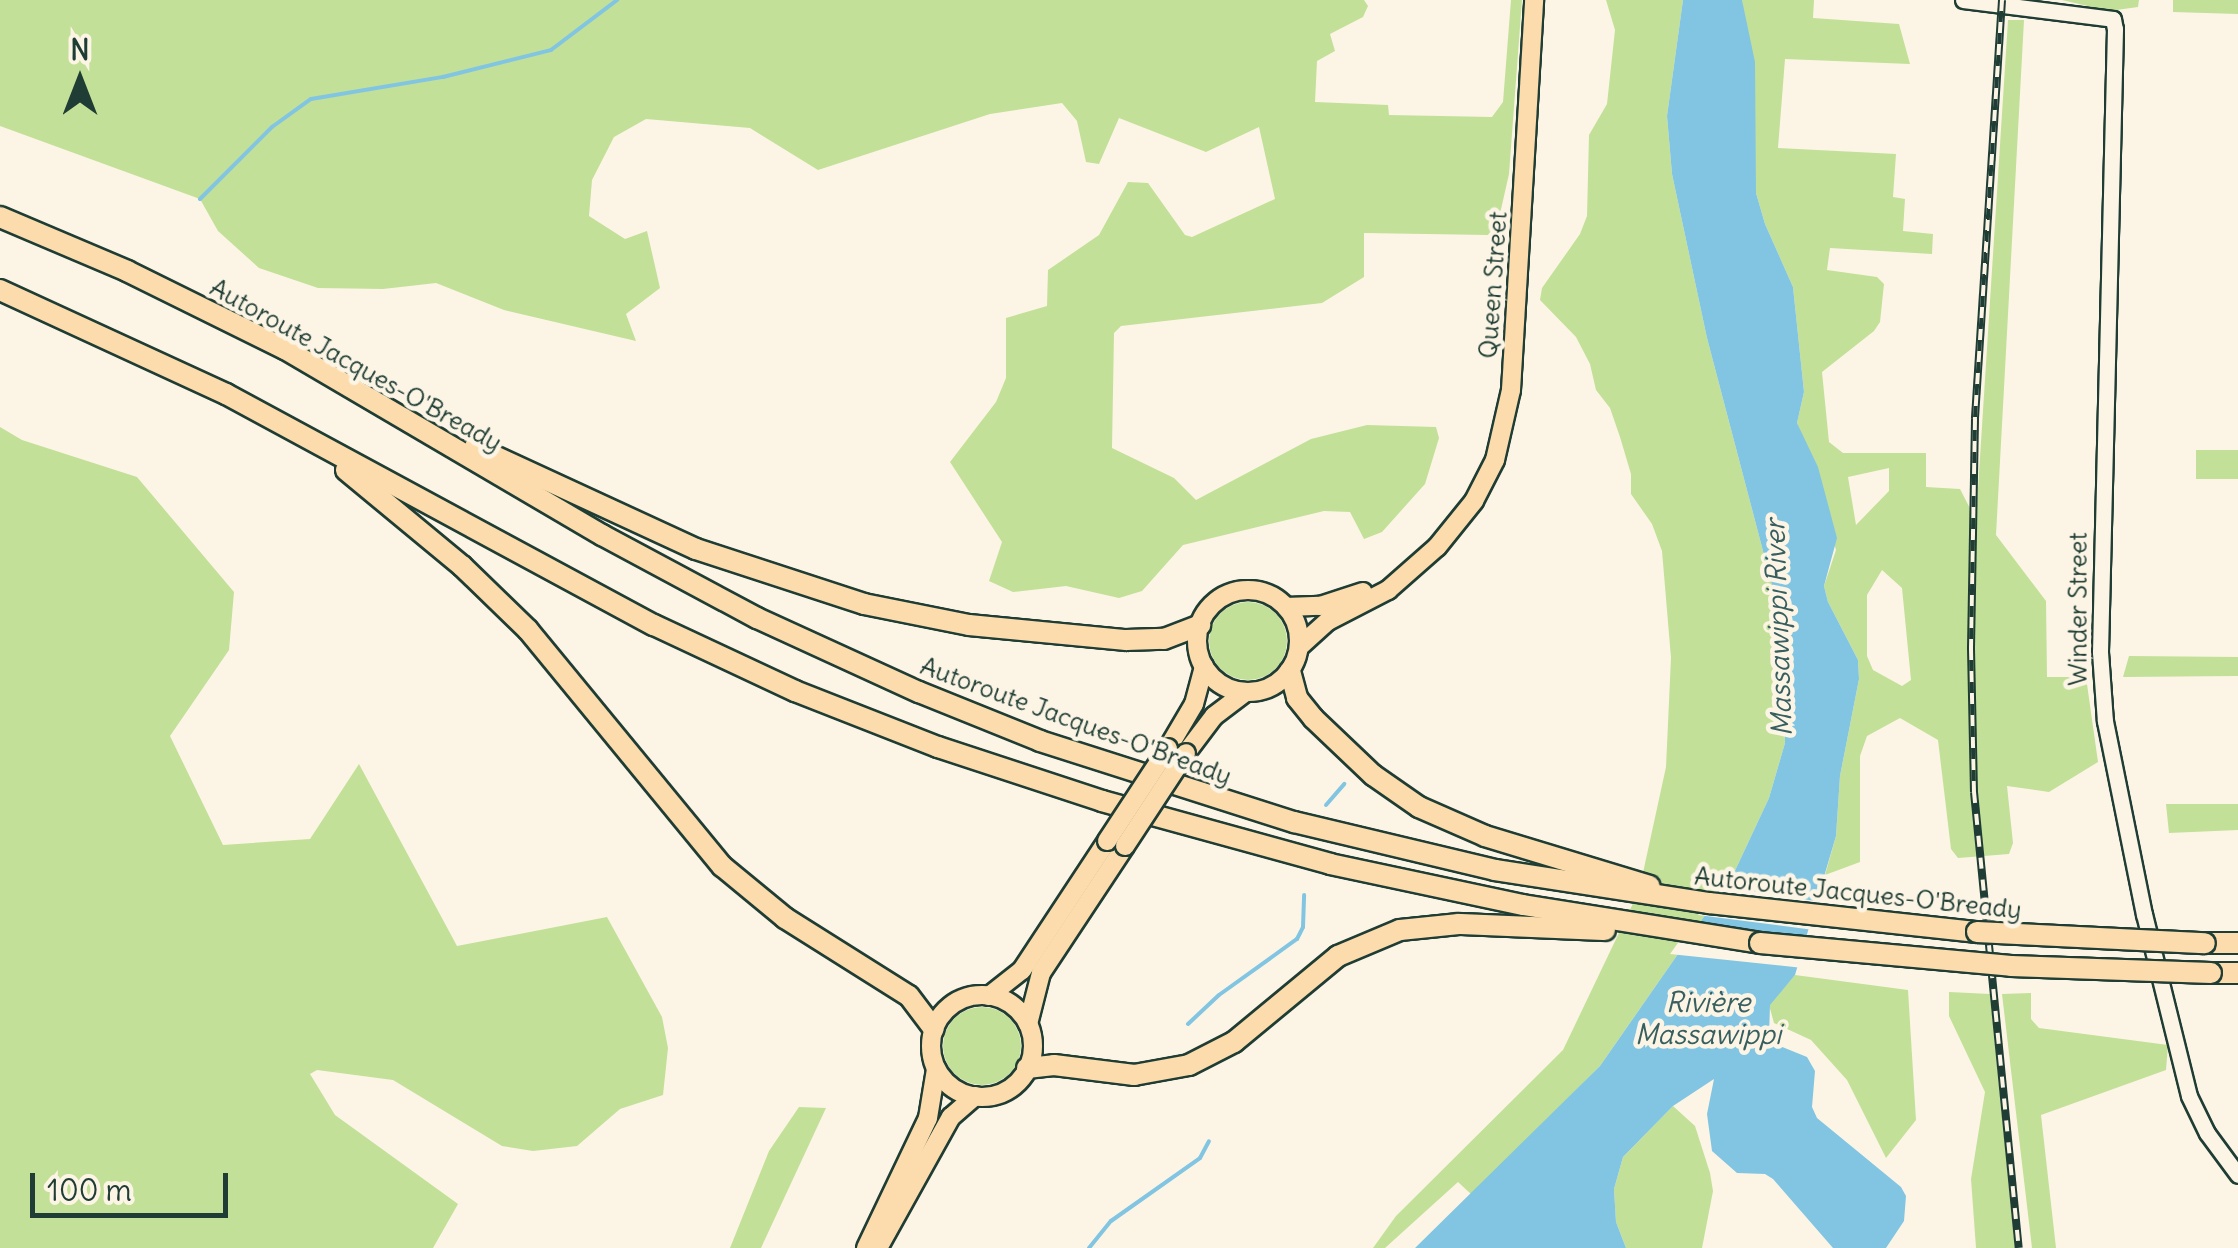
<!DOCTYPE html>
<html>
<head>
<meta charset="utf-8">
<style>
  body { margin:0 }
  #map { position:relative; width:2238px; height:1248px; overflow:hidden; background:#fcf5e5; font-family:Delius,sans-serif }
  div>[style] { position:absolute }
  [style*='--x'] { left:calc(var(--x)*1px); top:calc(var(--y)*1px); width:calc(var(--w)*1px); rotate:calc(var(--a)*1deg) }
  .green>* { inset:0; background:#c2e098; transform-origin:0 0 }
  .round { border-radius:50% }
  .water>* { inset:0; background:#81c5e2 }
  .pier>* { inset:0; background:#fcf5e5 }
  .stream>* { height:4px; margin:-2px; padding:0 2px; transform-origin:2px; border-radius:2px; background:#81c5e2 }
  .roads { filter:drop-shadow(2px 0 #1f3d34) drop-shadow(-2px 0 #1f3d34) drop-shadow(0 2px #1f3d34) drop-shadow(0 -2px #1f3d34) }
  .secondary>* { height:15px; margin:-7.5px; padding:0 7.5px; transform-origin:7.5px; border-radius:7.5px; background:#fcf5e5 }
  .primary>* { height:18px; margin:-9px; padding:0 9px; transform-origin:9px; border-radius:9px; background:#fcdcac }
  .primary>.ring { margin:-9px; padding:0; box-sizing:content-box; background:none; border:18px solid #fcdcac; border-radius:50% }
  .highway>* { height:20px; margin:-10px; padding:0 10px; transform-origin:10px; border-radius:10px; background:#fcdcac }
  .rail>* { height:8px; margin-top:-4px; transform-origin:0; background:repeating-linear-gradient(90deg,#fcf5e5 0 11px,#1f3d34 0 22px); box-sizing:border-box; border-block:2px solid #1f3d34 }
  .bridges { filter:drop-shadow(2px 0 #1f3d34) drop-shadow(-2px 0 #1f3d34) drop-shadow(0 2px #1f3d34) drop-shadow(0 -2px #1f3d34) }
  .primary-bridge>* { height:18px; margin:-9px; padding:0 9px; transform-origin:9px; border-radius:9px; background:#fcdcac }
  .highway-bridge>* { height:20px; margin:-10px; padding:0 10px; transform-origin:10px; border-radius:10px; background:#fcdcac }
  span { translate:-50% -50%; white-space:nowrap; text-align:center; line-height:1.15; -webkit-text-stroke:9px #fcf5e5; paint-order:stroke }
  .street-label { font-size:25px; color:#1f3d34 }
  .water-label { font-size:28px; color:#385f60; font-style:italic }
  .north { position:absolute; left:30px; top:30px; width:100px; height:100px; -webkit-text-stroke:8px #fcf5e5; paint-order:stroke; rotate:0deg; font-size:28px; font-weight:700; line-height:40px; text-align:center; color:#1f3d34 }
  .north::after { content:''; display:block; margin:auto; width:35px; height:45px; background:#1f3d34; clip-path:polygon(50% 0,100% 100%,50% 72%,0 100%) }
  .scale { position:absolute; left:30px; top:1173px; width:198px; height:45px; box-sizing:border-box; border:5px solid #1f3d34; border-top:0; padding-left:12px; font-size:30px; line-height:35px; white-space:nowrap; color:#1f3d34; -webkit-text-stroke:8px #fcf5e5; paint-order:stroke }
</style>
</head>
<body>
<div id="map">
  <div class="green">
    <div style="clip-path:polygon(0 0,1364px 0,1368px 6px,1363px 17px,1330px 34px,1335px 51px,1317px 61px,1315px 102px,1388px 105px,1389px 115px,1492px 117px,1503px 102px,1511px 0,1522px 0,1509px 174px,1497px 227px,1488px 235px,1364px 233px,1364px 277px,1322px 303px,1121px 326px,1114px 333px,1112px 448px,1174px 478px,1196px 500px,1311px 439px,1367px 425px,1436px 427px,1439px 438px,1425px 484px,1382px 532px,1364px 539px,1350px 512px,1324px 511px,1183px 545px,1142px 591px,1119px 598px,1066px 586px,1013px 592px,989px 581px,1002px 542px,950px 462px,996px 402px,1006px 378px,1006px 318px,1047px 306px,1048px 270px,1099px 235px,1128px 182px,1148px 183px,1185px 235px,1192px 237px,1275px 199px,1259px 127px,1206px 152px,1119px 118px,1099px 164px,1086px 162px,1077px 121px,1062px 103px,990px 114px,818px 170px,750px 128px,646px 119px,614px 137px,592px 180px,589px 216px,625px 239px,647px 231px,660px 288px,626px 314px,636px 341px,504px 310px,436px 283px,383px 289px,318px 288px,259px 268px,218px 231px,200px 199px,0 126px)"></div>
    <div style="clip-path:polygon(1606px 0,1683px 0,1667px 116px,1672px 174px,1707px 338px,1783px 627px,1785px 743px,1769px 798px,1733px 875px,1600px 1066px,1472px 1195px,1458px 1182px,1385px 1248px,1373px 1248px,1396px 1216px,1563px 1050px,1639px 891px,1666px 767px,1671px 658px,1662px 551px,1652px 524px,1631px 494px,1631px 474px,1620px 437px,1610px 408px,1596px 390px,1590px 364px,1576px 337px,1540px 300px,1542px 288px,1580px 234px,1587px 216px,1589px 135px,1607px 104px,1615px 30px)"></div>
    <div style="clip-path:polygon(evenodd,1742px 0,1814px 0,1813px 18px,1899px 24px,1910px 64px,1785px 59px,1778px 148px,1896px 154px,1893px 197px,1905px 199px,1903px 231px,1933px 234px,1932px 254px,1830px 248px,1827px 270px,1877px 277px,1884px 284px,1880px 322px,1874px 331px,1822px 372px,1829px 442px,1843px 453px,1926px 453px,1926px 487px,1960px 489px,1976px 520px,2008px 20px,2024px 20px,1996px 535px,2046px 601px,2047px 677px,2086px 677px,2098px 762px,2049px 792px,2007px 786px,2013px 843px,2009px 854px,1958px 858px,1951px 849px,1938px 740px,1900px 718px,1867px 736px,1860px 756px,1860px 862px,1825px 875px,1836px 836px,1840px 776px,1859px 679px,1858px 660px,1828px 602px,1824px 586px,1836px 550px,1797px 423px,1804px 392px,1793px 287px,1765px 224px,1756px 193px,1742px 0,1889px 468px,1889px 491px,1856px 525px,1848px 477px,1889px 468px,1742px 0,1882px 570px,1902px 588px,1911px 680px,1902px 686px,1873px 670px,1867px 656px,1867px 595px,1882px 570px)"></div>
    <div style="clip-path:polygon(2062px 0,2139px 0,2138px 7px,2109px 11px)"></div>
    <div style="clip-path:polygon(2173px 0,2238px 0,2238px 14px,2173px 12px)"></div>
    <div style="clip-path:polygon(0 427px,22px 440px,137px 477px,234px 592px,229px 650px,170px 736px,223px 845px,310px 839px,359px 764px,457px 946px,607px 917px,662px 1017px,668px 1048px,663px 1095px,620px 1109px,577px 1146px,533px 1151px,502px 1146px,393px 1080px,317px 1070px,310px 1074px,335px 1115px,458px 1204px,433px 1248px,0 1248px)"></div>
    <div style="left:2238px;top:450px;width:29px;height:42px;rotate:90deg"></div>
    <div class="round" style="left:1209px;top:602px;width:78px;height:78px"></div>
    <div style="clip-path:polygon(2129px 656px,2238px 657px,2238px 676px,2123px 677px)"></div>
    <div style="clip-path:polygon(2166px 804px,2238px 804px,2238px 830px,2169px 833px)"></div>
    <div style="clip-path:polygon(1795px 975px,1908px 990px,1916px 1120px,1886px 1158px,1847px 1080px,1811px 1040px,1774px 1023px,1769px 1005px)"></div>
    <div style="clip-path:polygon(1949px 992px,1990px 994px,2015px 1248px,1976px 1248px,1971px 1179px,1985px 1092px,1949px 1016px)"></div>
    <div style="clip-path:polygon(2031px 993px,2031px 1019px,2039px 1028px,2168px 1045px,2166px 1070px,2041px 1115px,2056px 1248px,2032px 1248px,2002px 994px)"></div>
    <div class="round" style="left:943px;top:1007px;width:78px;height:78px"></div>
    <div style="clip-path:polygon(1673px 1106px,1695px 1126px,1710px 1173px,1713px 1191px,1702px 1248px,1626px 1248px,1616px 1222px,1614px 1189px,1623px 1157px)"></div>
    <div style="clip-path:polygon(799px 1107px,826px 1108px,761px 1248px,730px 1248px,769px 1151px)"></div>
  </div>
  <div class="water">
    <div style="clip-path:polygon(1683px 0,1742px 0,1755px 62px,1756px 193px,1765px 224px,1793px 287px,1804px 392px,1797px 423px,1818px 467px,1837px 538px,1824px 586px,1828px 602px,1858px 660px,1859px 679px,1840px 776px,1836px 836px,1795px 975px,1770px 1005px,1769px 1036px,1775px 1044px,1807px 1057px,1815px 1071px,1812px 1107px,1817px 1118px,1901px 1187px,1906px 1196px,1904px 1221px,1886px 1248px,1833px 1248px,1773px 1179px,1765px 1174px,1737px 1173px,1712px 1151px,1707px 1114px,1714px 1079px,1673px 1106px,1623px 1157px,1614px 1189px,1616px 1222px,1626px 1248px,1415px 1248px,1600px 1066px,1733px 875px,1769px 798px,1785px 743px,1783px 627px,1707px 338px,1672px 174px,1667px 116px)"></div>
  </div>
  <div class="pier">
    <div style="clip-path:polygon(1719px 886px,1822px 902px,1814px 930px,1698px 915px)"></div>
    <div style="clip-path:polygon(1693px 922px,1761px 931px,1812px 937px,1803px 968px,1670px 954px)"></div>
  </div>
  <div class="stream">
    <div style="--x:200;--y:199;--w:102;--a:-45"></div>
    <div style="--x:272;--y:127;--w:48;--a:-35.7"></div>
    <div style="--x:311;--y:99;--w:134;--a:-9.5"></div>
    <div style="--x:443;--y:77;--w:111;--a:-14"></div>
    <div style="--x:551;--y:50;--w:83;--a:-37.1"></div>
    <div style="--x:1326;--y:805;--w:28;--a:-49"></div>
    <div style="--x:1188;--y:1024;--w:42;--a:-43.1"></div>
    <div style="--x:1219;--y:995;--w:96;--a:-35.7"></div>
    <div style="--x:1297;--y:939;--w:13;--a:-63"></div>
    <div style="--x:1303;--y:927;--w:32;--a:-88"></div>
    <div style="--x:1089;--y:1248;--w:35;--a:-51"></div>
    <div style="--x:1111;--y:1221;--w:109;--a:-35.3"></div>
    <div style="--x:1200;--y:1158;--w:19;--a:-62"></div>
  </div>
  <div class="roads">
    <div class="secondary">
      <div style="--x:1963;--y:0;--w:151;--a:7.2"></div>
      <div style="--x:2113;--y:19;--w:10;--a:79"></div>
      <div style="--x:2115;--y:29;--w:623;--a:91.38"></div>
      <div style="--x:2100;--y:652;--w:69;--a:85.9"></div>
      <div style="--x:2105;--y:721;--w:197;--a:78.6"></div>
      <div style="--x:2144;--y:914;--w:187;--a:76.1"></div>
      <div style="--x:2189;--y:1096;--w:41;--a:64.1"></div>
      <div style="--x:2207;--y:1133;--w:52;--a:53.6"></div>
    </div>
    <div class="primary">
      <div class="ring" style="left:1197px;top:590px;width:84px;height:84px"></div>
      <div style="--x:1286;--y:607;--w:34;--a:-2"></div>
      <div style="--x:1320;--y:606;--w:45;--a:-18"></div>
      <div style="--x:1299;--y:647;--w:39;--a:-42"></div>
      <div style="--x:1328;--y:621;--w:68;--a:-27.3"></div>
      <div style="--x:1388;--y:590;--w:65;--a:-41.3"></div>
      <div style="--x:1437;--y:547;--w:59;--a:-51.2"></div>
      <div style="--x:1474;--y:501;--w:46;--a:-62.9"></div>
      <div style="--x:1495;--y:460;--w:72;--a:-77.1"></div>
      <div style="--x:1511;--y:390;--w:391;--a:-86.6"></div>
      <div style="--x:1168;--y:748;--w:51;--a:-59.4"></div>
      <div style="--x:1194;--y:704;--w:39;--a:-75"></div>
      <div style="--x:1186;--y:753;--w:46;--a:-52.9"></div>
      <div style="--x:1214;--y:716;--w:40;--a:-37"></div>
      <div class="ring" style="left:931px;top:995px;width:84px;height:84px"></div>
      <div style="--x:989;--y:996;--w:42;--a:-38.2"></div>
      <div style="--x:1022;--y:970;--w:154;--a:-56.6"></div>
      <div style="--x:1028;--y:1024;--w:53;--a:-75.7"></div>
      <div style="--x:1041;--y:973;--w:152;--a:-56.5"></div>
      <div style="--x:866;--y:1248;--w:144;--a:-64.5"></div>
      <div style="--x:928;--y:1118;--w:50;--a:-80.7"></div>
      <div style="--x:878;--y:1248;--w:150;--a:-60.9"></div>
      <div style="--x:951;--y:1117;--w:32;--a:-41"></div>
    </div>
    <div class="highway">
      <div style="--x:0;--y:217;--w:138;--a:23"></div>
      <div style="--x:127;--y:271;--w:176;--a:26.3"></div>
      <div style="--x:285;--y:349;--w:368;--a:30.4"></div>
      <div style="--x:602;--y:535;--w:176;--a:28.2"></div>
      <div style="--x:757;--y:618;--w:178;--a:24.6"></div>
      <div style="--x:919;--y:692;--w:131;--a:22"></div>
      <div style="--x:1040;--y:741;--w:267;--a:17.7"></div>
      <div style="--x:1294;--y:822;--w:207;--a:13.4"></div>
      <div style="--x:1495;--y:870;--w:217;--a:8.8"></div>
      <div style="--x:1709;--y:903;--w:270;--a:6.2"></div>
      <div style="--x:0;--y:290;--w:249;--a:24.7"></div>
      <div style="--x:226;--y:394;--w:486;--a:28.4"></div>
      <div style="--x:654;--y:625;--w:156;--a:25.1"></div>
      <div style="--x:795;--y:691;--w:154;--a:21.4"></div>
      <div style="--x:938;--y:747;--w:173;--a:18.2"></div>
      <div style="--x:1102;--y:801;--w:237;--a:15.4"></div>
      <div style="--x:1330;--y:864;--w:197;--a:12"></div>
      <div style="--x:1523;--y:905;--w:240;--a:9.1"></div>
      <div style="--x:475;--y:447;--w:243;--a:24.8"></div>
      <div style="--x:696;--y:549;--w:177;--a:18.1"></div>
      <div style="--x:864;--y:604;--w:107;--a:11.3"></div>
      <div style="--x:969;--y:625;--w:158;--a:5.5"></div>
      <div style="--x:1126;--y:640;--w:38;--a:-2"></div>
      <div style="--x:1164;--y:639;--w:39;--a:-21"></div>
      <div style="--x:346;--y:470;--w:151;--a:39.6"></div>
      <div style="--x:462;--y:566;--w:92;--a:44.1"></div>
      <div style="--x:528;--y:630;--w:306;--a:50.6"></div>
      <div style="--x:722;--y:866;--w:82;--a:39.5"></div>
      <div style="--x:785;--y:918;--w:146;--a:32.2"></div>
      <div style="--x:909;--y:996;--w:41;--a:52.9"></div>
      <div style="--x:1290;--y:671;--w:28;--a:75"></div>
      <div style="--x:1297;--y:698;--w:26;--a:51"></div>
      <div style="--x:1313;--y:718;--w:83;--a:43.5"></div>
      <div style="--x:1373;--y:775;--w:56;--a:34.8"></div>
      <div style="--x:1419;--y:807;--w:72;--a:23.7"></div>
      <div style="--x:1485;--y:836;--w:172;--a:16.9"></div>
      <div style="--x:2205;--y:943;--w:33;--a:0"></div>
      <div style="--x:2211;--y:973;--w:27;--a:0"></div>
      <div style="--x:1027;--y:1068;--w:27;--a:-6"></div>
      <div style="--x:1054;--y:1065;--w:81;--a:7.1"></div>
      <div style="--x:1134;--y:1075;--w:56;--a:-10.3"></div>
      <div style="--x:1189;--y:1065;--w:51;--a:-27.1"></div>
      <div style="--x:1234;--y:1042;--w:135;--a:-39.6"></div>
      <div style="--x:1338;--y:956;--w:67;--a:-22.8"></div>
      <div style="--x:1400;--y:930;--w:59;--a:-5.8"></div>
      <div style="--x:1459;--y:924;--w:146;--a:2.4"></div>
    </div>
  </div>
  <div class="rail">
    <div style="--x:2002;--y:0;--w:420;--a:93.7"></div>
    <div style="--x:1975;--y:419;--w:230;--a:91"></div>
    <div style="--x:1971;--y:649;--w:143;--a:88.8"></div>
    <div style="--x:1974;--y:792;--w:458;--a:84.4"></div>
  </div>
  <div class="bridges">
    <div class="primary-bridge">
      <div style="--x:1107;--y:841;--w:111;--a:-56.7"></div>
      <div style="--x:1125;--y:846;--w:111;--a:-56.7"></div>
    </div>
    <div class="highway-bridge">
      <div style="--x:1977;--y:932;--w:228;--a:2.8"></div>
      <div style="--x:1760;--y:943;--w:252;--a:5.2"></div>
      <div style="--x:2011;--y:966;--w:200;--a:2"></div>
    </div>
  </div>
  <div class="street-label">
    <span style="left:1493px;top:285px;rotate:-86deg">Queen Street</span>
    <span style="left:356px;top:365px;rotate:29deg">Autoroute Jacques-O'Bready</span>
    <span style="left:2078px;top:609px;rotate:-90deg">Winder Street</span>
    <span style="left:1076px;top:721px;rotate:20deg">Autoroute Jacques-O'Bready</span>
    <span style="left:1858px;top:893px;rotate:6deg">Autoroute Jacques-O'Bready</span>
  </div>
  <div class="water-label">
    <span style="left:1778px;top:628px;rotate:-92deg">Massawippi River</span>
    <span style="left:1708px;top:1018px">Rivière<br>Massawippi</span>
  </div>
  <div class="north">N</div>
  <div class="scale">100 m</div>
</div>
</body>
</html>
